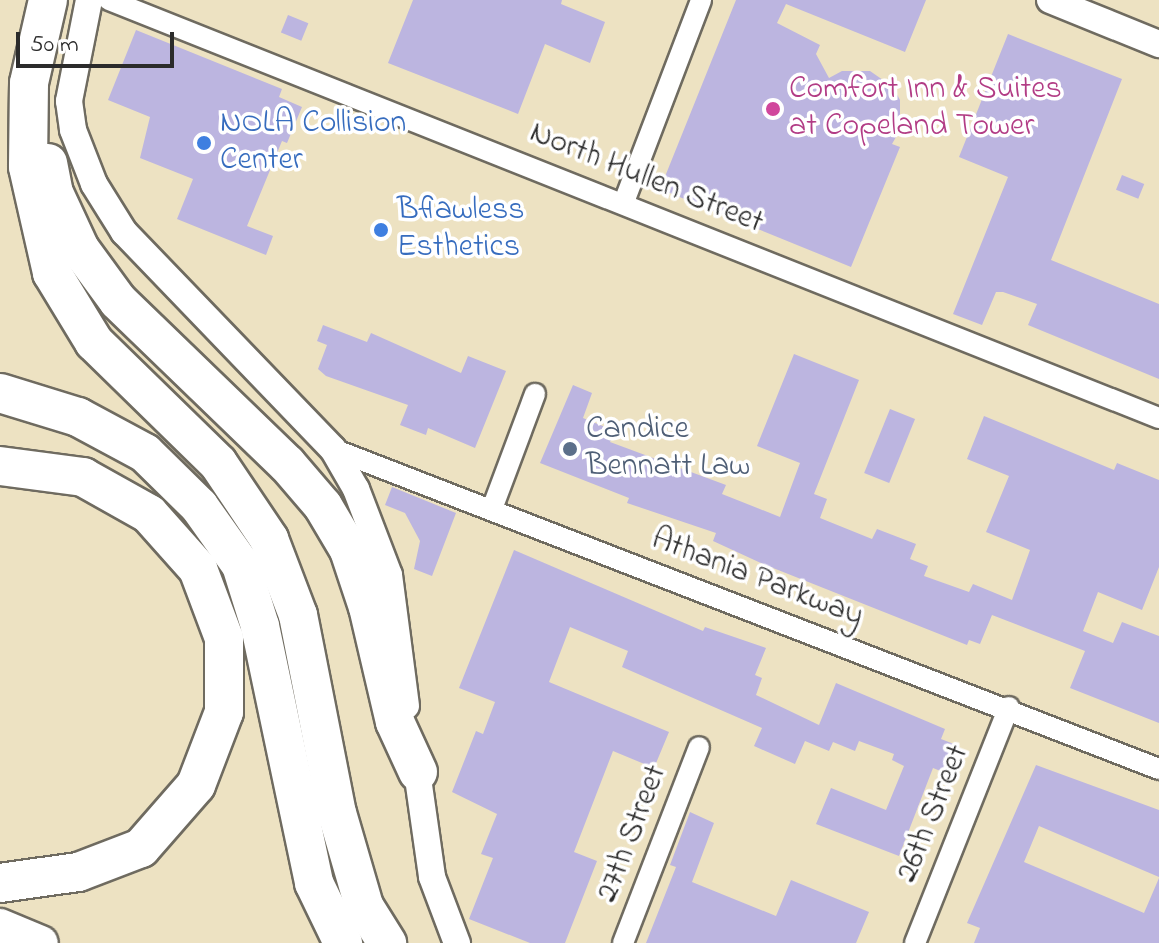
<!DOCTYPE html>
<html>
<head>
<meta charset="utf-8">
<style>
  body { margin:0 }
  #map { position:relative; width:1159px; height:943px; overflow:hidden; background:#ede2c2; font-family:"Indie Flower",sans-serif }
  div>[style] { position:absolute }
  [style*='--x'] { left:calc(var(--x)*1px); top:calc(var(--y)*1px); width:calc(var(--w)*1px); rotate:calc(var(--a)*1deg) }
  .building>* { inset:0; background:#bcb5e0; transform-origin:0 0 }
  .roads { filter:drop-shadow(2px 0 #6f6b60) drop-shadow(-2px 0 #6f6b60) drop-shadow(0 2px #6f6b60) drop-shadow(0 -2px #6f6b60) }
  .minor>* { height:20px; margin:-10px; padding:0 10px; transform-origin:10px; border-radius:10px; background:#fff }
  .tertiary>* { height:26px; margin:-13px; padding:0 13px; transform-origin:13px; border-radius:13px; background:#fff }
  .trunk>* { height:34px; margin:-17px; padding:0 17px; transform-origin:17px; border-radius:17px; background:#fff }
  .motorway>* { height:38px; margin:-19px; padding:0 19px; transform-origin:19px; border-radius:19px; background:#fff }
  .dots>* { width:22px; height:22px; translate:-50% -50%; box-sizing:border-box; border:4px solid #fff; border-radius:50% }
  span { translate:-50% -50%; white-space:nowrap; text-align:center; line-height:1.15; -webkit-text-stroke:7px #fff; paint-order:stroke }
  .hotel-label { font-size:32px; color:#b23c85 }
  .left { translate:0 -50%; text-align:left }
  .shop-label { font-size:32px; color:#366cbe }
  .street-label { font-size:32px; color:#2b2b2b }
  .service-label { font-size:32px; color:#4e5e75 }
  .scale { position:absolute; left:16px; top:32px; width:158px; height:36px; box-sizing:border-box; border:4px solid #2b2b2b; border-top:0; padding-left:10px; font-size:24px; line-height:28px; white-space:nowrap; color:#2b2b2b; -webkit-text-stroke:6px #fff; paint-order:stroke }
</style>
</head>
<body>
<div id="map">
  <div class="building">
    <div style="clip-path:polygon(413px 0,562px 0,561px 4px,605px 22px,590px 63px,545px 44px,518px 114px,388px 63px)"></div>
    <div style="clip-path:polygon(736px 0,926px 0,905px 52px,786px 4px,777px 23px,820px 45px,816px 54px,829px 78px,842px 71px,870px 71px,893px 87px,900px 100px,900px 130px,892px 144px,900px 147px,851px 267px,660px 189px)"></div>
    <div style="left:288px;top:15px;width:22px;height:19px;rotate:22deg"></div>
    <div style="clip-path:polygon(136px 30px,282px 89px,279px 97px,302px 107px,287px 143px,282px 141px,247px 226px,273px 236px,266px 255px,177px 219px,193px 179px,140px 158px,150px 117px,108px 100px)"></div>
    <div style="clip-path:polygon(1008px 34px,1122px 79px,1051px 260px,1159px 304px,1159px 379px,1028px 325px,1037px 304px,1003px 292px,996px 292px,982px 325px,953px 314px,1008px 177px,959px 157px)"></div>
    <div style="left:1122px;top:175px;width:24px;height:16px;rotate:22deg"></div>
    <div style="clip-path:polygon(323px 325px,367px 342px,371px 333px,461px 373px,468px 356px,506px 371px,475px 448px,428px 428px,426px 435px,400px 425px,408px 405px,326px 376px,318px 369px,327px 345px,317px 341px)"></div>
    <div style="clip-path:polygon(794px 354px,859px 380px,814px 494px,827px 499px,820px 518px,872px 539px,877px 529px,916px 544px,910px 559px,928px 566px,924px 576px,969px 592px,973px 584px,1012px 600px,1030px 550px,986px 532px,1009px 476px,967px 459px,984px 416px,1114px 470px,1117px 463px,1159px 480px,1159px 567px,1142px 610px,1098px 592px,1083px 631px,1113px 643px,1122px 622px,1159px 636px,1159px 723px,1070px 688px,1085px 651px,992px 615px,980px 644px,969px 640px,967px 645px,763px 564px,713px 541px,716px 533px,627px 503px,629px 498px,540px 463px,573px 385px,592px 393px,583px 418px,615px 431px,610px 442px,726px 485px,722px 494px,780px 517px,800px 463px,757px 446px)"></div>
    <div style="left:890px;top:409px;width:27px;height:69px;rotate:22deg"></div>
    <div style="clip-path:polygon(392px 487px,456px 513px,432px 576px,414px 569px,420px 541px,405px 513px,385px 505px)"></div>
    <div style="clip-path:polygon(514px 550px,703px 631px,705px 627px,766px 648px,755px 675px,762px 678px,756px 695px,819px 725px,836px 683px,945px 729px,941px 739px,959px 746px,948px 774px,933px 768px,899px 856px,816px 824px,831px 788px,886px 810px,904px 766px,892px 760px,894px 754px,859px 741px,855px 751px,833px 742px,829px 751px,805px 741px,795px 764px,754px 746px,762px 728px,622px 667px,628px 651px,570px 627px,549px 682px,669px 732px,654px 768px,613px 751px,574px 852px,597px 861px,565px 943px,530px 943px,469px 919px,493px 858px,481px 854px,497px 814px,452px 792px,476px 731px,483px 734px,495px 702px,459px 688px)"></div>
    <div style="clip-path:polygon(1036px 765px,1159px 810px,1159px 877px,1039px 826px,1024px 862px,1144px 913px,1159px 878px,1159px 943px,974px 943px,980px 928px,967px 923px)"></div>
    <div style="clip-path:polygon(690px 812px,714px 823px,692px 882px,776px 916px,791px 880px,869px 912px,856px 943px,646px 943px,676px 867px,670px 865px)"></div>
  </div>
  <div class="roads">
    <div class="minor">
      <div style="--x:109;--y:0;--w:1130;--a:21.71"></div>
      <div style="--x:624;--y:202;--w:216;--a:-69.1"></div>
      <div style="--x:333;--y:449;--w:886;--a:21.18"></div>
      <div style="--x:492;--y:509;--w:123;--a:-69.5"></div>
      <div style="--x:623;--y:943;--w:210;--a:-68.8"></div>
      <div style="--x:915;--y:943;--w:254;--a:-68.3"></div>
    </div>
    <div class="tertiary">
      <div style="--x:89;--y:0;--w:103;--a:101.2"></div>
      <div style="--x:69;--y:101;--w:29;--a:82"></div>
      <div style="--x:73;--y:130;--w:58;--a:68.7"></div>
      <div style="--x:94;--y:184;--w:57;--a:58"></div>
      <div style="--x:124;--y:232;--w:301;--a:46.1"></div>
      <div style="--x:333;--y:449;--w:46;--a:60.1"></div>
      <div style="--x:356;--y:489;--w:92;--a:69"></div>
      <div style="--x:389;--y:575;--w:132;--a:82.6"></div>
      <div style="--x:1050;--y:0;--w:118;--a:22"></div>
      <div style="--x:415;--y:757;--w:121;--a:81.9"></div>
      <div style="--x:432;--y:877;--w:71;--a:69.3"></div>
    </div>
    <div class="trunk">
      <div style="--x:0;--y:926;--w:44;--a:22.5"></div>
    </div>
    <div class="motorway">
      <div style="--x:48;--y:0;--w:85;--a:102.9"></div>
      <div style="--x:29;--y:83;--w:84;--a:90.7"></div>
      <div style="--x:28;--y:167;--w:109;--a:77.2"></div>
      <div style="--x:52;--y:273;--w:81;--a:58.7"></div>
      <div style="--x:94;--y:342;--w:173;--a:44.3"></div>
      <div style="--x:218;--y:463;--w:92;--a:56.1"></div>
      <div style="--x:269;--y:539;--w:81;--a:69.1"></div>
      <div style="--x:298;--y:615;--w:202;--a:78.9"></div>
      <div style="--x:337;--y:813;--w:97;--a:73.8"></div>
      <div style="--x:364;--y:906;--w:44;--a:58.1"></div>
      <div style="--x:48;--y:163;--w:31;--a:79"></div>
      <div style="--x:54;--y:193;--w:62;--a:65.1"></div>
      <div style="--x:80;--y:249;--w:64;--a:53.8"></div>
      <div style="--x:118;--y:301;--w:235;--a:44"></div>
      <div style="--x:287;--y:464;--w:55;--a:49.4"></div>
      <div style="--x:323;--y:506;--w:51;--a:59.4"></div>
      <div style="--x:349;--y:550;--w:60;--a:71.6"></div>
      <div style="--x:368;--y:607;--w:118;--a:76.8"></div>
      <div style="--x:395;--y:722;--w:55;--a:65.3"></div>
      <div style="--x:0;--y:393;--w:82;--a:17.1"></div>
      <div style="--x:78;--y:417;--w:76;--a:28.2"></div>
      <div style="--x:145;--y:453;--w:76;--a:44.5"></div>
      <div style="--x:199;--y:506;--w:72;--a:54.6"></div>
      <div style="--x:241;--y:565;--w:64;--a:72.7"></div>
      <div style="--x:260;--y:626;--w:263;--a:78.1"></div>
      <div style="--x:314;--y:883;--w:67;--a:64.2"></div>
      <div style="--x:0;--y:466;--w:84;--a:7.5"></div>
      <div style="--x:83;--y:477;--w:76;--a:29.3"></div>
      <div style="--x:149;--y:514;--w:74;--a:48.3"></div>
      <div style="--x:198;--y:569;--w:74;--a:69.4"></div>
      <div style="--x:224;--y:638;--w:74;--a:90"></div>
      <div style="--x:224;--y:712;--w:78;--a:111"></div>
      <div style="--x:196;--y:785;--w:84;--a:131.1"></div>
      <div style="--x:141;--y:848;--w:67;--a:159.1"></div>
      <div style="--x:78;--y:872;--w:79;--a:172"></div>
    </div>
  </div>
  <div class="dots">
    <div style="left:773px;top:109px;background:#d1479c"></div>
    <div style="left:204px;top:143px;background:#3f7fe0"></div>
    <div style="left:381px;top:230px;background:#3f7fe0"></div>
    <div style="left:570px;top:449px;background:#5c6f8a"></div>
  </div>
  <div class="hotel-label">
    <span class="left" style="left:789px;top:109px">Comfort Inn &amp; Suites<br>at Copeland Tower</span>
  </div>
  <div class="shop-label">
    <span class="left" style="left:220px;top:143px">NOLA Collision<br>Center</span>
    <span class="left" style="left:397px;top:230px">Bflawless<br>Esthetics</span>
  </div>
  <div class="street-label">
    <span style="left:646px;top:179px;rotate:22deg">North Hullen Street</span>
    <span style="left:757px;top:579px;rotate:21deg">Athania Parkway</span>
    <span style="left:934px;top:814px;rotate:-68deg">26th Street</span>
    <span style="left:633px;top:834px;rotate:-69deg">27th Street</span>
  </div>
  <div class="service-label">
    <span class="left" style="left:586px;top:449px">Candice<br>Bennatt Law</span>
  </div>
  <div class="scale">50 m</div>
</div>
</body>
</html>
